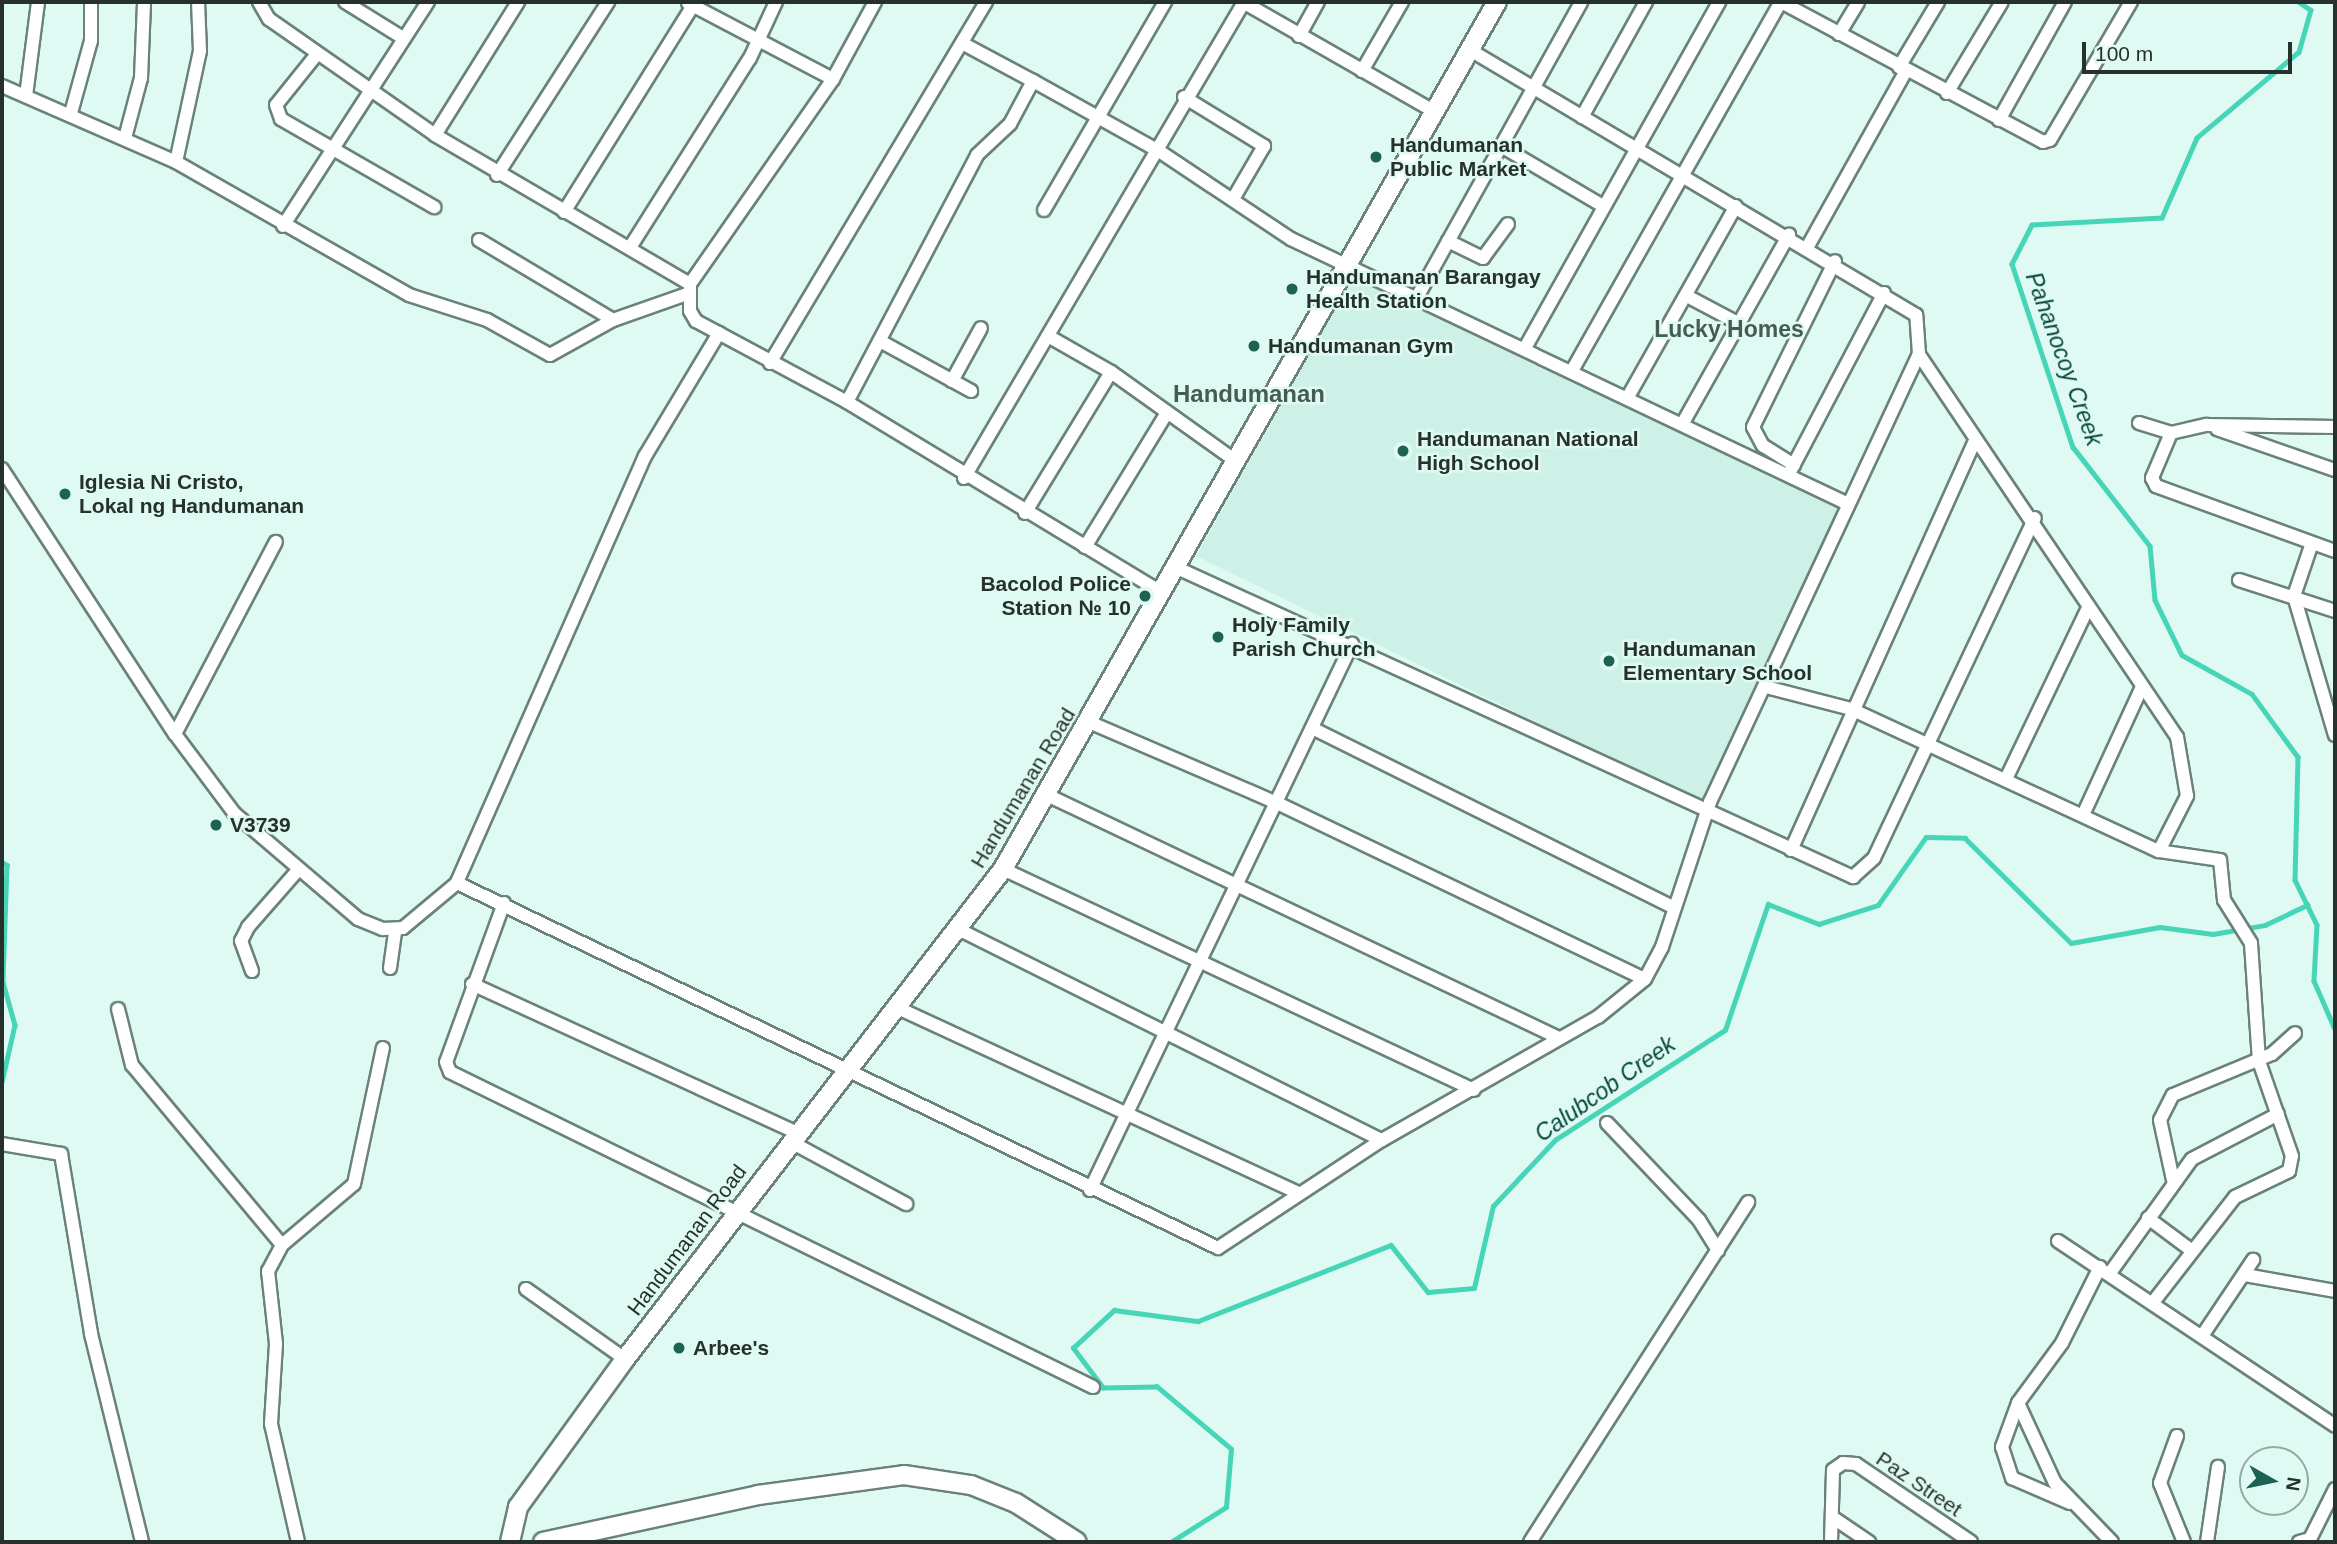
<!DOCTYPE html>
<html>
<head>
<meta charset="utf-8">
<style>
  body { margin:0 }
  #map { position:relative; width:2337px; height:1544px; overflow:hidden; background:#dffaf2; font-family:Arial,sans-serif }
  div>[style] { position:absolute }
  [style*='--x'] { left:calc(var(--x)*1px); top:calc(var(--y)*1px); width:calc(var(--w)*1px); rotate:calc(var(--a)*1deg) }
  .built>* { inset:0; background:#cdf1e6 }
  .stream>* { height:4.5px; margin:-2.25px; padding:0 2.25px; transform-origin:2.25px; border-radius:2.25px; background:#46d5b7 }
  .roads { filter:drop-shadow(2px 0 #6a827b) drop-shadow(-2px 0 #6a827b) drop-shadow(0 2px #6a827b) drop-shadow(0 -2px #6a827b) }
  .street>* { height:12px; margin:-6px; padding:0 6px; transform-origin:6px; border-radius:6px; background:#fff }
  .secondary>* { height:18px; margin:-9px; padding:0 9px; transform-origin:9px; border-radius:9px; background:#fff }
  .dots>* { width:19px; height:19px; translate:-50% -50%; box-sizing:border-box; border:4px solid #dffaf2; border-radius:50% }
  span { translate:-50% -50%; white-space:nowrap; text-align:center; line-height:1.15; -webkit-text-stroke:5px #dffaf2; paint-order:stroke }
  .poi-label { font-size:21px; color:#26302d; font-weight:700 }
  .left { translate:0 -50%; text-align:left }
  .right { translate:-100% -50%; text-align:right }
  .street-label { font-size:21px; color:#26302d }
  .neighbourhood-label { font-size:23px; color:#455c55; font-weight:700 }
  .water-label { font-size:23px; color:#06463a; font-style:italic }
  .quarter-label { font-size:24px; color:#455c55; font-weight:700 }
  .frame { position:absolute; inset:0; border:4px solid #26302d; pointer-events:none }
  .north { position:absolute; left:2239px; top:1446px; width:70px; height:70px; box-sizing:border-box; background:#dffaf2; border:2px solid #95a9a3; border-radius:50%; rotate:99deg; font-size:19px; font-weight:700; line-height:28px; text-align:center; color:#26302d }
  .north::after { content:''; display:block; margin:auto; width:24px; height:32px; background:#1e6254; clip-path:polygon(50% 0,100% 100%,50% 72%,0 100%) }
  .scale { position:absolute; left:2082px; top:42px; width:210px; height:32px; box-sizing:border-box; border:4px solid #26302d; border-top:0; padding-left:9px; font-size:21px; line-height:24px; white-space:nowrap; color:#26302d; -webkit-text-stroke:5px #dffaf2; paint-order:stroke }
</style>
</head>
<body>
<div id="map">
  <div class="built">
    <div style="clip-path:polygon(1354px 276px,1582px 384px,1713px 438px,1840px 506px,1702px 803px,1196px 556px)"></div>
  </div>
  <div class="stream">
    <div style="--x:2299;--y:2;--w:14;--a:34"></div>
    <div style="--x:2311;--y:10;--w:44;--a:105.9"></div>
    <div style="--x:2299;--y:52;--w:133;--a:139.9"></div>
    <div style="--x:2197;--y:138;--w:87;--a:113.6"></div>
    <div style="--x:2162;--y:218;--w:130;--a:176.9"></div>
    <div style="--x:2032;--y:225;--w:44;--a:117.1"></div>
    <div style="--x:2012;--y:264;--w:193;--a:71.6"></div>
    <div style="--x:2073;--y:447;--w:125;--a:52.1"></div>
    <div style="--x:2150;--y:546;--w:54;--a:84.7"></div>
    <div style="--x:2155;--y:600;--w:61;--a:63.9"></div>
    <div style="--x:2182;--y:655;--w:80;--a:29.1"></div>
    <div style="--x:2252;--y:694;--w:78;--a:53.9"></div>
    <div style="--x:2298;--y:757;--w:123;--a:91.4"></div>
    <div style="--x:2295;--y:880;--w:50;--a:63.9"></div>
    <div style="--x:2317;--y:925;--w:56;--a:93.1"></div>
    <div style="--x:2314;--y:981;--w:52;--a:66.4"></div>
    <div style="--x:2;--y:862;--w:6;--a:31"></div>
    <div style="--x:7;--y:865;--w:117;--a:92"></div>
    <div style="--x:3;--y:982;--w:45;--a:74.4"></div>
    <div style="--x:15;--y:1025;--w:58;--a:102.8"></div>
    <div style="--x:1171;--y:1542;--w:65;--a:-32.5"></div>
    <div style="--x:1226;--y:1507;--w:58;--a:-85.1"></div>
    <div style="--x:1231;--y:1449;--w:97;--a:-140"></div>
    <div style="--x:1157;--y:1387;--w:54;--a:178.9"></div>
    <div style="--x:1103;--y:1388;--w:50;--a:-126.9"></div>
    <div style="--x:1073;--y:1348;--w:56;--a:-42.8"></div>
    <div style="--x:1114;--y:1310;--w:85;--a:7.5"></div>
    <div style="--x:1198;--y:1321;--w:207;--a:-21.5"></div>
    <div style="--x:1391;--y:1245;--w:60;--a:51.8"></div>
    <div style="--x:1428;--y:1292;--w:46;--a:-5"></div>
    <div style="--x:1474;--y:1288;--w:84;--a:-77"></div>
    <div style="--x:1493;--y:1206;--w:91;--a:-46.8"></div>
    <div style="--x:1555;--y:1140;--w:202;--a:-32.9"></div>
    <div style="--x:1725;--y:1030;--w:133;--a:-71.2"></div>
    <div style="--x:1768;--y:904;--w:55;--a:21.4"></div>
    <div style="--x:1819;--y:924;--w:62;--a:-17.9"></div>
    <div style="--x:1878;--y:905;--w:83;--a:-54.8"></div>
    <div style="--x:1926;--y:837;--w:39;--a:1"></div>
    <div style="--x:1965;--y:838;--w:149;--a:44.7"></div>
    <div style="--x:2071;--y:943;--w:90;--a:-10.2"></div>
    <div style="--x:2160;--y:927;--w:53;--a:7.5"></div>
    <div style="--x:2213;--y:934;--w:53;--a:-9.8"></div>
    <div style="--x:2265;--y:925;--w:47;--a:-25.5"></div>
  </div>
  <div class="roads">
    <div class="street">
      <div style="--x:259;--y:2;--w:20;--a:60"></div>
      <div style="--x:269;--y:19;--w:203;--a:34.9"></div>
      <div style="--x:435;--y:135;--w:295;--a:30.3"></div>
      <div style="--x:345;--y:2;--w:68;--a:31.8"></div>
      <div style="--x:875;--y:2;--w:88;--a:118.6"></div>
      <div style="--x:833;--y:79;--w:250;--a:124.9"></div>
      <div style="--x:690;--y:284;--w:27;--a:90"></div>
      <div style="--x:690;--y:311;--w:12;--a:59"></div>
      <div style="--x:696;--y:321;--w:171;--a:28.2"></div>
      <div style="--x:847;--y:402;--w:367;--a:31.2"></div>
      <div style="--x:1243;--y:2;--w:221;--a:29.8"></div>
      <div style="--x:1781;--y:2;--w:297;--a:28.1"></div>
      <div style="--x:2043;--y:142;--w:7;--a:-16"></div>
      <div style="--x:2050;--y:140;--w:160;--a:-59.6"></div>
      <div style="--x:688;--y:3;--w:164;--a:27.7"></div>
      <div style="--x:1839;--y:34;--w:37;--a:-59"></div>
      <div style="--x:1299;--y:36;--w:39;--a:-61"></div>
      <div style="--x:962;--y:43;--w:81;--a:28.2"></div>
      <div style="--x:317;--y:54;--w:65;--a:128.8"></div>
      <div style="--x:276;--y:105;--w:15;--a:70"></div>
      <div style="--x:281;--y:119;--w:177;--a:29.9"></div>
      <div style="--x:1899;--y:67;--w:76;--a:-59"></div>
      <div style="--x:1362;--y:71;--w:80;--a:-59.9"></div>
      <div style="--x:2;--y:86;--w:190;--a:23.6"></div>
      <div style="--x:176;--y:162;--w:114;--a:-77.8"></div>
      <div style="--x:200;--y:51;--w:49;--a:-92.3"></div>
      <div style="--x:1947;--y:93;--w:106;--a:-58.9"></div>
      <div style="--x:26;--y:96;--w:95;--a:-82.7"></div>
      <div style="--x:1184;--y:97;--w:94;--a:31.5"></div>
      <div style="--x:1264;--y:146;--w:61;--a:120.3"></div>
      <div style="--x:71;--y:113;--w:75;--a:-74.5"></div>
      <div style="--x:91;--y:41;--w:39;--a:-90"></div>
      <div style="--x:1582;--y:117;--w:132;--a:-60.9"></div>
      <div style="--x:1999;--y:120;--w:135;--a:-60.8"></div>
      <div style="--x:435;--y:135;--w:157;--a:-58"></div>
      <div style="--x:125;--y:138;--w:62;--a:-75.1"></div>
      <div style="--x:141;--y:78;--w:76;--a:-87.7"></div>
      <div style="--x:1501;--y:146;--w:118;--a:30.5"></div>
      <div style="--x:176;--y:162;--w:268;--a:29.7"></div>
      <div style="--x:409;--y:295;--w:82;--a:17.8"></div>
      <div style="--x:487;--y:320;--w:72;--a:29.1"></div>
      <div style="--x:550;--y:355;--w:72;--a:-29.1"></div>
      <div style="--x:613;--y:320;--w:78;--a:-19.4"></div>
      <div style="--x:497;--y:175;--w:206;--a:-57.3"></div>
      <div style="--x:1044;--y:210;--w:241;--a:-59.8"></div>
      <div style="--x:564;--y:212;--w:248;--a:-58"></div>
      <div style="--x:283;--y:226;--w:267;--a:-57.1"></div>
      <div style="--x:479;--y:240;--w:156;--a:30.8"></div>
      <div style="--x:1448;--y:241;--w:39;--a:26"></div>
      <div style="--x:1483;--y:258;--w:42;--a:-53.7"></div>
      <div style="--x:631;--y:246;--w:222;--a:-57.7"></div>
      <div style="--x:750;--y:58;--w:62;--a:-65.1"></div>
      <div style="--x:1808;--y:246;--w:201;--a:-60.8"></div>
      <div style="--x:1687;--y:296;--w:58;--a:27.9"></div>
      <div style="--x:1416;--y:299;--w:340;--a:-60.9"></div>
      <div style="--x:719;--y:333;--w:144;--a:121"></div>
      <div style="--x:645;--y:456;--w:467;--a:113.8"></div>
      <div style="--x:457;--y:883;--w:844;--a:25.62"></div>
      <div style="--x:1218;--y:1248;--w:196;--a:-33.4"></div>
      <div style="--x:1382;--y:1140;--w:249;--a:-29.7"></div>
      <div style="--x:1598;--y:1017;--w:60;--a:-39"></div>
      <div style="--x:1645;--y:979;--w:36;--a:-62"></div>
      <div style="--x:1662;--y:947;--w:153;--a:-71.7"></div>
      <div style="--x:1710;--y:802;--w:494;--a:-65"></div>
      <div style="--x:1919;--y:354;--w:39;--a:-94"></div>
      <div style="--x:1916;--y:315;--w:519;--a:-149.28"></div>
      <div style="--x:1048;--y:336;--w:73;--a:29.7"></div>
      <div style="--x:1111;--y:372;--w:153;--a:35.5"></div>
      <div style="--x:880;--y:341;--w:104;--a:28.8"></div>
      <div style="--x:1525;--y:348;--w:397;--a:-60.7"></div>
      <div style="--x:770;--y:363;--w:421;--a:-59.1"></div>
      <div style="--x:1573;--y:369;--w:422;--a:-60.5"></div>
      <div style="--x:952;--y:381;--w:60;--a:-61.3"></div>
      <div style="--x:1629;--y:395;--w:217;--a:-60.5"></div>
      <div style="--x:847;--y:402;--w:279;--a:-62.2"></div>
      <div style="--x:977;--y:155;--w:45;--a:-43.2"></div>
      <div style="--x:1010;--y:124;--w:49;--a:-61.9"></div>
      <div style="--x:1033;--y:81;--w:144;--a:29.1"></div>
      <div style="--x:1159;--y:151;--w:159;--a:33.7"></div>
      <div style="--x:1291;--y:239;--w:617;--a:25.44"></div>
      <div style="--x:1684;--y:421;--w:214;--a:-60.6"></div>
      <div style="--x:2139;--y:423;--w:34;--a:17"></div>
      <div style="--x:2171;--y:433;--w:37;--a:-13"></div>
      <div style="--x:2207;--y:425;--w:128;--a:0.9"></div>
      <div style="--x:2217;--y:429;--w:125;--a:19.2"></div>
      <div style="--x:2171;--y:433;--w:49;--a:112.9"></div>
      <div style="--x:2152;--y:478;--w:9;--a:63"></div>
      <div style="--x:2156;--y:486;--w:190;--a:20"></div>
      <div style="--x:1794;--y:465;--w:36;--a:-148"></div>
      <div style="--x:1763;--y:446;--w:21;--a:-118"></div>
      <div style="--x:1753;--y:427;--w:185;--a:-63.7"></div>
      <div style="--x:2;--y:469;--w:316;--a:56.9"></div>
      <div style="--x:175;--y:734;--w:99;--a:53.2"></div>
      <div style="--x:234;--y:813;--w:163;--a:40.5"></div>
      <div style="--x:358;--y:919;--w:27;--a:22"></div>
      <div style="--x:383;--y:929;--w:20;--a:-3"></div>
      <div style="--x:403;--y:928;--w:70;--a:-39.8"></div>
      <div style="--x:1791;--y:470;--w:200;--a:-62.3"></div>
      <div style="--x:964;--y:478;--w:552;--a:-59.53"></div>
      <div style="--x:1025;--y:513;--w:165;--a:-58.6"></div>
      <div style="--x:2312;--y:543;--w:56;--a:108.8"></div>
      <div style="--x:2294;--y:596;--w:145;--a:73.6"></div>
      <div style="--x:1085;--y:547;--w:153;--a:-58.6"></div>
      <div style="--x:1175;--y:567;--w:746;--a:24.57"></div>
      <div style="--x:1853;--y:877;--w:28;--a:-42"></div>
      <div style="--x:1874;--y:858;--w:376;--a:-64.7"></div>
      <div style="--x:2239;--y:580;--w:101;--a:17.9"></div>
      <div style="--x:1766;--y:687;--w:88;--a:14.5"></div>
      <div style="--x:1851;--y:709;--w:339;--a:24.8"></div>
      <div style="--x:2159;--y:851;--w:62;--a:-63"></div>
      <div style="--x:2187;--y:796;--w:60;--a:-99.6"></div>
      <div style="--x:2177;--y:737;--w:462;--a:-124"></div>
      <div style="--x:1089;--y:722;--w:202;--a:23.3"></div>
      <div style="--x:1275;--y:802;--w:410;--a:25.6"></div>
      <div style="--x:1312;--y:728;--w:403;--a:26.4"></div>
      <div style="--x:175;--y:734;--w:217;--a:-62.3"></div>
      <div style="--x:2006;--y:779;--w:187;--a:-64.4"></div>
      <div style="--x:1047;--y:795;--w:567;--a:25.39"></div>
      <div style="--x:2083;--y:815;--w:141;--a:-65.3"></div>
      <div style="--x:1791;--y:850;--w:448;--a:-65.8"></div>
      <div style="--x:1003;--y:869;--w:520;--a:25.14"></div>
      <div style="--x:504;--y:903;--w:169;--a:110"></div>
      <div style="--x:446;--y:1062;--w:11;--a:68"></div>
      <div style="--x:450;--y:1072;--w:716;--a:26.1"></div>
      <div style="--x:960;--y:930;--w:471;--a:26.5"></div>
      <div style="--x:390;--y:968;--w:37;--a:-82"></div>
      <div style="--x:252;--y:971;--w:32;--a:-110"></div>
      <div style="--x:241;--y:941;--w:16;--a:-63"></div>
      <div style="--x:248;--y:927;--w:77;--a:-48.7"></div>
      <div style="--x:472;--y:984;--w:358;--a:24.6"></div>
      <div style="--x:898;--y:1008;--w:441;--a:24.8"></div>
      <div style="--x:118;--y:1009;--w:58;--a:76"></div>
      <div style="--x:132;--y:1065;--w:234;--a:50.2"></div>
      <div style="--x:282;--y:1245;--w:94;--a:-40.3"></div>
      <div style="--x:354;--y:1184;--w:139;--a:-78"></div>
      <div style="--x:1607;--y:1123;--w:134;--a:46.5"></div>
      <div style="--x:1699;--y:1220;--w:36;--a:58"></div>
      <div style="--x:791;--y:1142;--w:131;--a:28.3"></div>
      <div style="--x:2;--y:1144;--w:60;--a:9.6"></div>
      <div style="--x:61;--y:1154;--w:182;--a:80.5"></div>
      <div style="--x:91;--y:1334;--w:214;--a:76.2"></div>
      <div style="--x:2173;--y:1180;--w:61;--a:-102.2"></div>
      <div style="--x:2160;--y:1120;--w:28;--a:-63"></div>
      <div style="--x:2173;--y:1095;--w:107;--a:-22.5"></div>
      <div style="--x:2272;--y:1054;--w:31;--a:-42"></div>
      <div style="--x:1090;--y:1190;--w:606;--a:-64.37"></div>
      <div style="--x:2148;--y:1218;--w:54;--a:36.7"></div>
      <div style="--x:2058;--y:1241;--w:333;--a:33.7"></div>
      <div style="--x:282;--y:1245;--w:30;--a:118"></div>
      <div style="--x:268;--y:1271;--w:73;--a:83.7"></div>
      <div style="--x:276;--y:1344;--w:80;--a:93.6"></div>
      <div style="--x:271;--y:1424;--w:121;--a:77.1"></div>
      <div style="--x:2100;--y:1267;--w:85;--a:116.6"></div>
      <div style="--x:2062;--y:1343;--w:74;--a:126.3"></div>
      <div style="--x:2018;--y:1403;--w:88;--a:65.2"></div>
      <div style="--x:2055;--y:1483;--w:82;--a:46"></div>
      <div style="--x:2110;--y:1273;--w:140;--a:-54.3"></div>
      <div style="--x:2192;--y:1159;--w:97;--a:-27.6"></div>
      <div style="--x:2245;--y:1275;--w:91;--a:10.1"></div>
      <div style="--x:526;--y:1289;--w:121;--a:35.3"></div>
      <div style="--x:2154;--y:1301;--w:132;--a:-52.1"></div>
      <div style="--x:2235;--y:1197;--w:60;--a:-25.7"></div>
      <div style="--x:2289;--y:1171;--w:15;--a:-79"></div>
      <div style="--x:2292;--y:1156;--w:101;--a:-109.2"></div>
      <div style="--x:2259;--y:1061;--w:118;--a:-93.9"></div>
      <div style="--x:2251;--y:943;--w:51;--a:-122.1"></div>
      <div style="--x:2224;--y:900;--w:40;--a:-95.7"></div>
      <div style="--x:2220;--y:860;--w:62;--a:-171.6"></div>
      <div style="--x:2202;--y:1336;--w:92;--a:-56.1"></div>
      <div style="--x:2018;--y:1403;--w:47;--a:110"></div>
      <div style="--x:2002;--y:1447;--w:33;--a:72"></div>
      <div style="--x:2012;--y:1478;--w:63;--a:23.3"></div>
      <div style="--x:2177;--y:1436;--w:50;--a:109.9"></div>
      <div style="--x:2160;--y:1483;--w:64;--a:67.9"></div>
      <div style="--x:1832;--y:1517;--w:45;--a:34"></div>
      <div style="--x:1530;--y:1542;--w:404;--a:-57.3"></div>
      <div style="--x:1831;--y:1542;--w:72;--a:-88.4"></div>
      <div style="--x:1833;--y:1470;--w:12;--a:-35"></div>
      <div style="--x:1843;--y:1463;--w:13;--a:4"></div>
      <div style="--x:1856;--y:1464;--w:139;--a:34.1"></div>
      <div style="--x:2207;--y:1542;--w:76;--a:-81.7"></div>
      <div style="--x:2299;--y:1542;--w:11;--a:-15"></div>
      <div style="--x:2310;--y:1539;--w:56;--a:-63.4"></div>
    </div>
    <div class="secondary">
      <div style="--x:510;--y:1542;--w:36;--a:-77"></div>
      <div style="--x:518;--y:1507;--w:183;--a:-54.1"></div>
      <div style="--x:625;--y:1359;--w:619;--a:-52.35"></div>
      <div style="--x:1003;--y:869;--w:998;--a:-60.33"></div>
      <div style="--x:543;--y:1542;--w:220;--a:-12.3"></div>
      <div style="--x:758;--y:1495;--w:147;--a:-7.8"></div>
      <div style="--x:904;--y:1475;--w:68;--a:8.5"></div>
      <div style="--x:971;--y:1485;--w:48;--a:21.8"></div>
      <div style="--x:1016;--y:1503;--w:72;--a:32.6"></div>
    </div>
  </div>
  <div class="dots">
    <div style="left:1376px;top:157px;background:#1e6254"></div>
    <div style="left:1292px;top:289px;background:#1e6254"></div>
    <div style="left:1254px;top:346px;background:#1e6254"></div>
    <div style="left:1403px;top:451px;background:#1e6254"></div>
    <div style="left:65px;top:494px;background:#1e6254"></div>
    <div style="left:1145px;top:596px;background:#1e6254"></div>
    <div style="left:1218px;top:637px;background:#1e6254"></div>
    <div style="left:1609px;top:661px;background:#1e6254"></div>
    <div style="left:216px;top:825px;background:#1e6254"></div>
    <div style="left:679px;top:1348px;background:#1e6254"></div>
  </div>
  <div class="poi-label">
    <span class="left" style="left:1390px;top:157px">Handumanan<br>Public Market</span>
    <span class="left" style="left:1306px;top:289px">Handumanan Barangay<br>Health Station</span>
    <span class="left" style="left:1268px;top:346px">Handumanan Gym</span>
    <span class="left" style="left:1417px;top:451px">Handumanan National<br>High School</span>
    <span class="left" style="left:79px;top:494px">Iglesia Ni Cristo,<br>Lokal ng Handumanan</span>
    <span class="right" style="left:1131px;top:596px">Bacolod Police<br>Station № 10</span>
    <span class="left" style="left:1232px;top:637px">Holy Family<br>Parish Church</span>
    <span class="left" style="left:1623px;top:661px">Handumanan<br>Elementary School</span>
    <span class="left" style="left:230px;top:825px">V3739</span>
    <span class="left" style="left:693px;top:1348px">Arbee's</span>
  </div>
  <div class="street-label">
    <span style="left:1023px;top:788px;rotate:-59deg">Handumanan Road</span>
    <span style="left:687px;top:1240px;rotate:-53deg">Handumanan Road</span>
    <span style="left:1919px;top:1484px;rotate:34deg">Paz Street</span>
  </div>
  <div class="neighbourhood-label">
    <span style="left:1729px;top:329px">Lucky Homes</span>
  </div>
  <div class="water-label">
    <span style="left:2064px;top:359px;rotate:70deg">Pahanocoy Creek</span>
    <span style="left:1605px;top:1089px;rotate:-35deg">Calubcob Creek</span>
  </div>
  <div class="quarter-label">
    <span style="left:1249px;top:394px">Handumanan</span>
  </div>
  <div class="frame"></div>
  <div class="north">N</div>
  <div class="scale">100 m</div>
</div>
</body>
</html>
